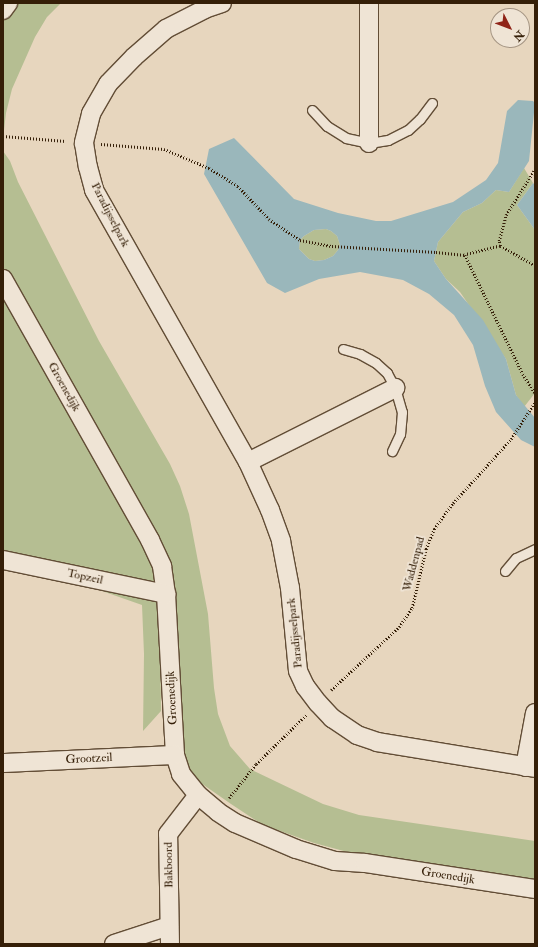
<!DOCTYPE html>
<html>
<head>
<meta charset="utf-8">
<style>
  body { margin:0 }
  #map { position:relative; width:538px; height:947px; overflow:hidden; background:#e7d6be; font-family:"IM FELL Double Pica",serif }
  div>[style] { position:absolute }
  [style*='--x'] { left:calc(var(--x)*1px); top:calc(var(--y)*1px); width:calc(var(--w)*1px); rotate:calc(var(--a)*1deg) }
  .green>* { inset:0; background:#b5be92 }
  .water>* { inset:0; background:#9ab7bb }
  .path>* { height:2.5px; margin-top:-1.25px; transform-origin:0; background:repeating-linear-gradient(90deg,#351f08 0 1px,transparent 0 3px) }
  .roads { filter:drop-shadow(1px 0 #624d36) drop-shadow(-1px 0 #624d36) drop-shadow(0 1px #624d36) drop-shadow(0 -1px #624d36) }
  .lane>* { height:9px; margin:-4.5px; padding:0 4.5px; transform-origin:4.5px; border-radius:4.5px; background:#efe4d5 }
  .street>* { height:18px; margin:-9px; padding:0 9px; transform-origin:9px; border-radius:9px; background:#efe4d5 }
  span { translate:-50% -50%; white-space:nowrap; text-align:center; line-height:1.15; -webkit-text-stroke:3.5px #efe4d5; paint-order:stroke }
  .street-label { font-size:12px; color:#351f08 }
  .frame { position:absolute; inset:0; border:4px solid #351f08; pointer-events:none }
  .north { position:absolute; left:490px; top:8px; width:40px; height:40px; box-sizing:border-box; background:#efe4d5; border:1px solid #a59583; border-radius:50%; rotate:132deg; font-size:11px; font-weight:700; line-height:16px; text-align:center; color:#351f08 }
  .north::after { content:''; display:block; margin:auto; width:14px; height:18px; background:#8f2418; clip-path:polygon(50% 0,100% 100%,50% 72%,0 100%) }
</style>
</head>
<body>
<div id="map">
  <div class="green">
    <div style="clip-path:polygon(12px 3px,61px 3px,47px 17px,35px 37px,12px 89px,6px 113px,3px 139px,3px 15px)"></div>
    <div style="clip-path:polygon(3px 151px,10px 161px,18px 182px,99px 341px,170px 464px,180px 486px,189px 514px,208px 614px,214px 688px,218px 714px,230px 746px,250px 769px,323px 804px,359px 815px,535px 841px,535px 881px,366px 857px,314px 843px,263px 825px,231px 804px,198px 781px,179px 755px,171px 564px,3px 269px)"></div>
    <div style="clip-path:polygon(524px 168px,533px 183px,517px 205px,535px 230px,535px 393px,524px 407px,516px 395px,506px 359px,460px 292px,446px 279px,434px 261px,438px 242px,463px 212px,482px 203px,496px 190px,509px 192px)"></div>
    <div style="clip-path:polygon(326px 229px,331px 231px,337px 236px,340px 245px,338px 250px,333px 256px,324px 260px,315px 261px,309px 259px,299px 249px,300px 240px,304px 236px,314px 230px)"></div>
    <div style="clip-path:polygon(3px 291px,144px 546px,156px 573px,160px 620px,161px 711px,143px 731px,144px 654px,142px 605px,62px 577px,3px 564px)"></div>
  </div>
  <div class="water">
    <div style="clip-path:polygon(evenodd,518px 100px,533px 101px,535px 103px,529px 161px,509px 192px,496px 190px,482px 203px,463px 212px,438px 242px,434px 261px,446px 279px,483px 320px,506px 359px,516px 395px,535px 418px,535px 447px,521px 440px,496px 412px,485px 386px,473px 345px,454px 315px,429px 294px,403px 280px,360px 272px,319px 279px,285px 293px,267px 283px,204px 174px,209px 149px,234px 138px,294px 199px,338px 213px,376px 221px,391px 221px,453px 202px,486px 180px,498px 163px,507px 111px,518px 100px,326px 229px,331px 231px,337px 236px,340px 245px,338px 250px,333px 256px,324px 260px,315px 261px,309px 259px,299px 249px,300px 240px,304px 236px,314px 230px,326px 229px)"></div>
    <div style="clip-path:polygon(533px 183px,535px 185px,535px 230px,517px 205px)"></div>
  </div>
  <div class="path">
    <div style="--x:3;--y:136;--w:63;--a:4.5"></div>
    <div style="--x:101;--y:144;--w:63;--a:4.5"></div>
    <div style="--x:164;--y:149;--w:49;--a:22.9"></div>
    <div style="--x:209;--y:168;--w:34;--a:32"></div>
    <div style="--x:238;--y:186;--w:45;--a:46.8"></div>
    <div style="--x:269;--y:219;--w:37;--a:34"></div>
    <div style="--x:300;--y:240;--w:33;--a:11"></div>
    <div style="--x:332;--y:246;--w:104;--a:3.3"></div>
    <div style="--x:436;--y:252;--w:29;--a:6"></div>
    <div style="--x:500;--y:246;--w:5;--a:-101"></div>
    <div style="--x:499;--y:241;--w:27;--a:-75"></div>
    <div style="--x:506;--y:215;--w:54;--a:-57.8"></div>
    <div style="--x:535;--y:266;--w:40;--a:-150.3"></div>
    <div style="--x:500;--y:246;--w:36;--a:166"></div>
    <div style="--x:465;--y:255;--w:132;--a:64"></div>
    <div style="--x:523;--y:374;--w:22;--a:58"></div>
    <div style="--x:331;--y:690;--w:93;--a:-42.8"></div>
    <div style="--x:399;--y:627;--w:23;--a:-56"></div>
    <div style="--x:412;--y:608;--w:61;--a:-76.7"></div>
    <div style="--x:426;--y:549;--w:22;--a:-68"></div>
    <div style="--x:434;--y:529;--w:32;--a:-54"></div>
    <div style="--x:453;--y:503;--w:86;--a:-47.8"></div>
    <div style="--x:511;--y:439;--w:44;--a:-57"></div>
    <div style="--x:229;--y:798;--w:43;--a:-51.5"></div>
    <div style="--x:256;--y:764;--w:70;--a:-44.4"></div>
  </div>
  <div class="roads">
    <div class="lane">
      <div style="--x:312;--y:110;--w:22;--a:47"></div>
      <div style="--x:327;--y:126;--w:22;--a:32"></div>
      <div style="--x:346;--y:138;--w:24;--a:12"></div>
      <div style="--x:369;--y:143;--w:19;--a:-9"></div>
      <div style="--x:388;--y:140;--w:22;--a:-27"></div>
      <div style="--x:408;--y:130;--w:16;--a:-43"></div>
      <div style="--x:420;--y:119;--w:20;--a:-53"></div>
      <div style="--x:343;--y:349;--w:18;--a:16"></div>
      <div style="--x:360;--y:354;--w:18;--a:29"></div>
      <div style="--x:376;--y:363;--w:15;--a:42"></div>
      <div style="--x:387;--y:373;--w:17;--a:62"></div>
      <div style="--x:395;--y:388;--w:25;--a:74"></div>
      <div style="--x:402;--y:412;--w:22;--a:95"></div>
      <div style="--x:400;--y:434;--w:19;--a:115"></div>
      <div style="--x:505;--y:571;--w:17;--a:-50"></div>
      <div style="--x:516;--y:558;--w:21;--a:-25"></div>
    </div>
    <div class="street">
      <div style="--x:222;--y:3;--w:18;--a:161"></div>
      <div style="--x:205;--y:9;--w:44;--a:152.9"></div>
      <div style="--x:166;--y:29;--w:43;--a:138.8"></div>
      <div style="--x:134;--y:57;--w:37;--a:134"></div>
      <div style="--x:108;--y:84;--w:34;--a:120"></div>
      <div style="--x:91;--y:114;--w:30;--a:104"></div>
      <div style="--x:84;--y:143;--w:24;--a:81"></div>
      <div style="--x:88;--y:167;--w:24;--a:75"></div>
      <div style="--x:94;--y:190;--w:313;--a:60.5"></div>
      <div style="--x:248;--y:462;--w:53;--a:65.4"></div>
      <div style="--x:270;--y:510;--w:33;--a:70"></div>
      <div style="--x:281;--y:541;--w:48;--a:79.2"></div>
      <div style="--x:290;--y:588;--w:83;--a:84.5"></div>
      <div style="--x:298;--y:671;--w:17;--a:65"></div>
      <div style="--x:305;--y:686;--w:21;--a:53"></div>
      <div style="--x:318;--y:703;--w:21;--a:47"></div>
      <div style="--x:332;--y:718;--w:30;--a:34"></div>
      <div style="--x:357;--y:735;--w:21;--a:19"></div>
      <div style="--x:377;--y:742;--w:160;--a:9.3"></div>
      <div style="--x:3;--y:10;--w:9;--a:-54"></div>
      <div style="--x:369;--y:143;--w:140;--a:-90"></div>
      <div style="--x:3;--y:279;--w:300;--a:60.6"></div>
      <div style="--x:150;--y:540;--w:29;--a:65"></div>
      <div style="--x:162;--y:566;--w:28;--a:82"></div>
      <div style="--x:166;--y:594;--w:161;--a:86.8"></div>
      <div style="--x:175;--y:755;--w:20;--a:72"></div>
      <div style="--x:181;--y:774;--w:27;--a:51"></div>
      <div style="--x:198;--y:795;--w:26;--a:40"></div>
      <div style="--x:218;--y:812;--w:20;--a:33"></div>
      <div style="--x:235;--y:823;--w:66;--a:23.1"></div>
      <div style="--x:296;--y:849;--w:41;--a:17.1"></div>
      <div style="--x:335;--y:861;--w:30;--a:4"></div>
      <div style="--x:365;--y:863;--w:172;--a:8.7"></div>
      <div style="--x:248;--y:462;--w:165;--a:-26.7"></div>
      <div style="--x:3;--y:560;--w:167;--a:11.8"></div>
      <div style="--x:3;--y:763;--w:172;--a:-2.7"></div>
      <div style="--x:525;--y:767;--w:55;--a:-79.5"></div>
      <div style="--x:114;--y:944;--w:58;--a:-18.1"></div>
      <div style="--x:170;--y:944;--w:110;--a:-91"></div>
      <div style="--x:168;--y:834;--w:49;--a:-52.4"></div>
    </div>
  </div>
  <div class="street-label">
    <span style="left:110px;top:215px;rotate:63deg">Paradijsselpark</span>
    <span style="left:64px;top:387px;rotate:61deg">Groenedijk</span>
    <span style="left:414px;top:564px;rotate:-75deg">Waddenpad</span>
    <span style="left:85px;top:577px;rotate:12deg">Topzeil</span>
    <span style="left:295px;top:633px;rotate:-96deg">Paradijsselpark</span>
    <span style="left:172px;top:698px;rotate:-93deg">Groenedijk</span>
    <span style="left:89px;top:759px;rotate:-3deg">Grootzeil</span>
    <span style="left:169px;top:865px;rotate:-91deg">Bakboord</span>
    <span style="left:448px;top:876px;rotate:9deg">Groenedijk</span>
  </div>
  <div class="frame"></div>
  <div class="north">N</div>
</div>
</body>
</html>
